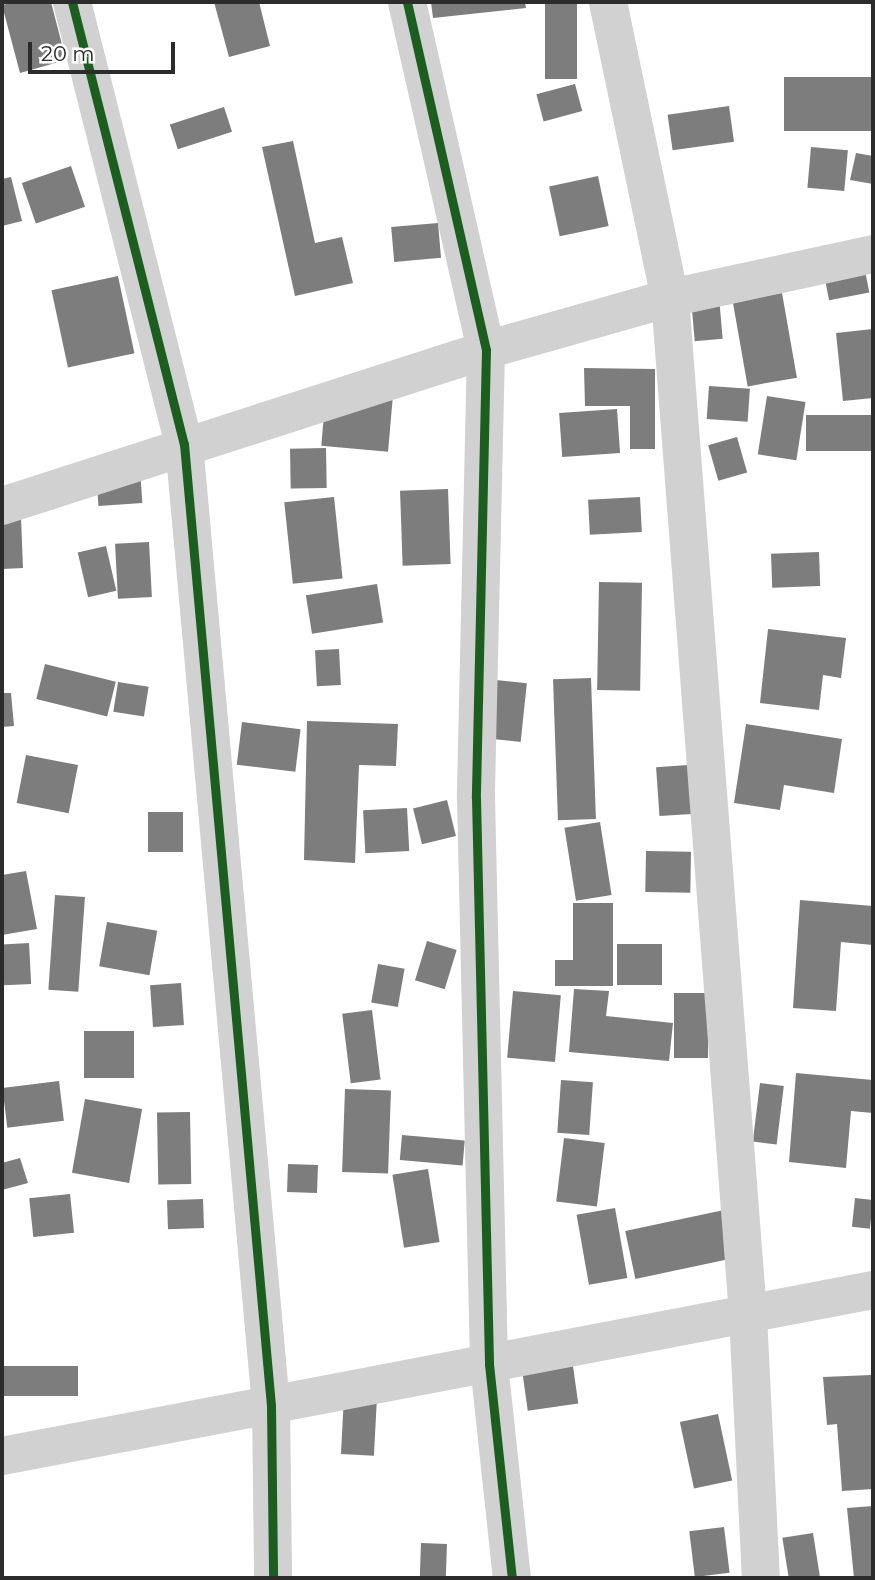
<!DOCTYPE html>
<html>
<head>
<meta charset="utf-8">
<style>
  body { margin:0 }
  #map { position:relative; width:875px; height:1580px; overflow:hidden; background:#fff; font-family:Montserrat,sans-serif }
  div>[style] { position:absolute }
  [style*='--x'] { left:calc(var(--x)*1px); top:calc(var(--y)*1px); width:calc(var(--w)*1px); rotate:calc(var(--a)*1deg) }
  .building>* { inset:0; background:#7d7d7d; transform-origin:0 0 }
  .minor>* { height:38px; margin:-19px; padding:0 19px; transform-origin:19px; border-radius:19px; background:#d1d1d1 }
  .cycleway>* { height:9px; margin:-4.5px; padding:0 4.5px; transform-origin:4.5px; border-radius:4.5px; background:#1b5e20 }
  span { translate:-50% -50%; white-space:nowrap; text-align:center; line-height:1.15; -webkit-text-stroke:7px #fff; paint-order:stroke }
  .frame { position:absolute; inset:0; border:4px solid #2c2c2c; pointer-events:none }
  .scale { position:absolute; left:28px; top:42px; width:147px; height:32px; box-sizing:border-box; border:4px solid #2c2c2c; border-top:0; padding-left:9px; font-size:21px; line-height:24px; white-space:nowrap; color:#2c2c2c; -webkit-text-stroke:5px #fff; paint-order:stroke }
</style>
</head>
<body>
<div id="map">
  <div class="building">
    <div style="clip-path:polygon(15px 2px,51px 2px,66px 60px,20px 73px,2px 5px)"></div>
    <div style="clip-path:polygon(214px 2px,259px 2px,270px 46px,229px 57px)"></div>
    <div style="clip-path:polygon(431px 2px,525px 2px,526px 8px,433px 18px)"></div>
    <div style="left:545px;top:2px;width:32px;height:77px"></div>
    <div style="left:873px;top:77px;width:54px;height:89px;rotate:90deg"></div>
    <div style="left:575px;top:84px;width:28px;height:40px;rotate:75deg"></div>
    <div style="left:729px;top:106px;width:36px;height:62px;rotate:82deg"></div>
    <div style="left:224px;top:107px;width:26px;height:57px;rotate:72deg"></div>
    <div style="clip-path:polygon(293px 141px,315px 243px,342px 237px,353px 283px,295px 296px,262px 147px)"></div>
    <div style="left:811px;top:147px;width:37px;height:41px;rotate:5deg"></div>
    <div style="clip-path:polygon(856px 153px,873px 156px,873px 184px,850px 180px)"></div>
    <div style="left:71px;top:166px;width:43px;height:52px;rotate:71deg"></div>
    <div style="left:598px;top:176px;width:51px;height:50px;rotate:78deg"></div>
    <div style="clip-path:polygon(11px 177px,22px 221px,2px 226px,2px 179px)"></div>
    <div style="left:438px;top:223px;width:35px;height:47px;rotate:85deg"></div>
    <div style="left:863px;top:260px;width:33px;height:41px;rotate:79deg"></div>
    <div style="left:118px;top:276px;width:79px;height:68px;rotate:78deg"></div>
    <div style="left:782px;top:293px;width:86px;height:50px;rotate:80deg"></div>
    <div style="left:719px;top:297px;width:42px;height:28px;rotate:85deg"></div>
    <div style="clip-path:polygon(873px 329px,873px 398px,843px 401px,836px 333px)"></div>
    <div style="clip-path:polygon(584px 368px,655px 369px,655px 449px,630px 449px,630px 406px,585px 406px)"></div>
    <div style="left:709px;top:386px;width:41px;height:33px;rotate:4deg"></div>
    <div style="left:326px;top:392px;width:67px;height:54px;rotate:5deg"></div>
    <div style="left:767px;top:396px;width:39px;height:59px;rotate:9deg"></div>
    <div style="left:617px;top:409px;width:44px;height:58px;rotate:86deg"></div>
    <div style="left:873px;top:415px;width:36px;height:67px;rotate:90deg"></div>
    <div style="left:737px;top:437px;width:37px;height:30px;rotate:74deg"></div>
    <div style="left:326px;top:448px;width:40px;height:36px;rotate:89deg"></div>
    <div style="left:139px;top:455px;width:48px;height:44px;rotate:86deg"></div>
    <div style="left:448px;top:489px;width:75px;height:48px;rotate:88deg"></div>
    <div style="clip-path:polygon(20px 491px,23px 568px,2px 569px,2px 492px)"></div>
    <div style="left:334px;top:497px;width:82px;height:50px;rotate:84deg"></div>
    <div style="left:640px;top:497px;width:35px;height:52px;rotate:87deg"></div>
    <div style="left:149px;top:542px;width:55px;height:34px;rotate:87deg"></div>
    <div style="left:106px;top:546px;width:46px;height:29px;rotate:77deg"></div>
    <div style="left:819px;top:552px;width:34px;height:48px;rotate:88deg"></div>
    <div style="left:599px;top:582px;width:43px;height:108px;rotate:1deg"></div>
    <div style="left:377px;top:584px;width:39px;height:72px;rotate:81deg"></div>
    <div style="clip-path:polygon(768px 629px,846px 638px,841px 678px,823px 675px,819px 710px,760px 703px)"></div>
    <div style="left:339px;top:649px;width:36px;height:24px;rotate:87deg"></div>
    <div style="left:45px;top:664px;width:73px;height:36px;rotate:14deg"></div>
    <div style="left:591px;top:678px;width:141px;height:38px;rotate:88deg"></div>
    <div style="left:496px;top:680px;width:31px;height:59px;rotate:6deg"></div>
    <div style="left:118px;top:682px;width:31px;height:30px;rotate:9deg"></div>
    <div style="clip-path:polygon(2px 693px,11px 693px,14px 726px,2px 727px)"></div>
    <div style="clip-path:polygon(307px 721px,398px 724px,396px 766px,359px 765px,355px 863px,304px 860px)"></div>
    <div style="left:242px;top:722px;width:59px;height:43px;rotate:7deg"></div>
    <div style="clip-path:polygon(746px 724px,842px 739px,834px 793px,784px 785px,780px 810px,734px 803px)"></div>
    <div style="left:26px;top:755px;width:53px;height:49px;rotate:11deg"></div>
    <div style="left:688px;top:765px;width:49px;height:32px;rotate:86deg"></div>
    <div style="left:447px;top:800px;width:37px;height:35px;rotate:76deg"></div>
    <div style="left:407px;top:808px;width:43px;height:44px;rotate:87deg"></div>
    <div style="left:148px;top:812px;width:35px;height:40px"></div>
    <div style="left:600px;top:822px;width:74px;height:36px;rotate:81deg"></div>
    <div style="left:646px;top:851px;width:45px;height:41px;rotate:1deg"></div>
    <div style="clip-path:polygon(26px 871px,37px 929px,2px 935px,2px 875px)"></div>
    <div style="left:55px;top:895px;width:30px;height:95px;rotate:4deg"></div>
    <div style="clip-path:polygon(800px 900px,873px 906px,873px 945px,841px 942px,836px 1011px,793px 1008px)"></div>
    <div style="clip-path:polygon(573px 903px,613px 903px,613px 986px,555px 986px,555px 960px,573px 960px)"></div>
    <div style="left:107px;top:922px;width:51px;height:45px;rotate:10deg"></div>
    <div style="left:427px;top:941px;width:31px;height:41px;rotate:17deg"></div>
    <div style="left:29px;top:943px;width:41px;height:27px;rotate:87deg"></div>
    <div style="left:617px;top:944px;width:45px;height:41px"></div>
    <div style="left:378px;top:964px;width:27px;height:39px;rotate:10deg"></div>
    <div style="left:181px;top:983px;width:42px;height:31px;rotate:86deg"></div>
    <div style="clip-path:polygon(574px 989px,609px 991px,606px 1016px,673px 1023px,669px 1061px,569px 1052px)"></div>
    <div style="left:513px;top:991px;width:48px;height:67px;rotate:5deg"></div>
    <div style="left:674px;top:993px;width:34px;height:65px"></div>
    <div style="left:372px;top:1010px;width:70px;height:30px;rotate:83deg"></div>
    <div style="left:84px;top:1031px;width:50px;height:47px"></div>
    <div style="clip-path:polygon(796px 1073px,873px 1080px,873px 1113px,851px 1111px,846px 1168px,789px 1162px)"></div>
    <div style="left:561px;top:1080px;width:32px;height:53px;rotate:4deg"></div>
    <div style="left:59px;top:1081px;width:40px;height:57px;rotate:83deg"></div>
    <div style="left:760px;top:1083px;width:24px;height:59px;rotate:7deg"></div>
    <div style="left:345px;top:1089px;width:46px;height:83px;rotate:2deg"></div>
    <div style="left:85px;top:1099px;width:58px;height:75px;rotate:10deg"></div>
    <div style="left:190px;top:1112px;width:72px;height:33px;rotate:89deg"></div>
    <div style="left:402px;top:1135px;width:63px;height:25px;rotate:5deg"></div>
    <div style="left:564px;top:1138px;width:41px;height:64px;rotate:7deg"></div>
    <div style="clip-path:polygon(20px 1158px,28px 1183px,2px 1190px,2px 1163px)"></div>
    <div style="left:288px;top:1164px;width:30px;height:28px;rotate:2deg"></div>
    <div style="left:428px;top:1169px;width:74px;height:36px;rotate:81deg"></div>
    <div style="left:70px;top:1194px;width:39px;height:41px;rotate:84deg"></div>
    <div style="left:855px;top:1198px;width:18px;height:29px;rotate:6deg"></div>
    <div style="left:203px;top:1199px;width:29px;height:36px;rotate:88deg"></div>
    <div style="left:615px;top:1208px;width:71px;height:39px;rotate:80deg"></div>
    <div style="left:724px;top:1210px;width:49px;height:101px;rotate:78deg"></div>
    <div style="left:572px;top:1359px;width:45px;height:51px;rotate:82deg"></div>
    <div style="left:2px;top:1366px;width:76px;height:30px"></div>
    <div style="clip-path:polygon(871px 1375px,873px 1489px,842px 1491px,837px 1424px,827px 1425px,823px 1377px)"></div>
    <div style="left:344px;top:1396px;width:33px;height:58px;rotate:3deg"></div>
    <div style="left:718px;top:1414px;width:68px;height:39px;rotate:78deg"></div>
    <div style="clip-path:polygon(873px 1506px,873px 1578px,854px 1578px,847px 1508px)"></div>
    <div style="left:724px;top:1527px;width:46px;height:35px;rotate:83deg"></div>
    <div style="left:813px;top:1533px;width:46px;height:31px;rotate:81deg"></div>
    <div style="left:421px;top:1543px;width:26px;height:33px;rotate:2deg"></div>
  </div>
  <div class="minor">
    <div style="--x:72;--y:2;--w:456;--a:75.8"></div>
    <div style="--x:184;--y:444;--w:966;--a:84.83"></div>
    <div style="--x:271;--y:1406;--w:172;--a:89.3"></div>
    <div style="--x:407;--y:2;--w:357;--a:77.2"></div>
    <div style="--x:486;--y:350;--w:448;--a:91.3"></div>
    <div style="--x:476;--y:798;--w:566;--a:88.68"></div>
    <div style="--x:489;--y:1364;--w:215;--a:83.9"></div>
    <div style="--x:608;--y:2;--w:302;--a:78.2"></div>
    <div style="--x:670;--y:298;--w:1020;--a:85.61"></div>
    <div style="--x:748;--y:1315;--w:263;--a:87.2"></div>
    <div style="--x:2;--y:506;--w:509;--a:-17.86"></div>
    <div style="--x:486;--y:350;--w:191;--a:-15.8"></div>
    <div style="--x:670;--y:298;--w:208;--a:-12.2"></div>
    <div style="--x:2;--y:1456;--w:887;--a:-10.79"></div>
  </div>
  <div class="cycleway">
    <div style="--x:72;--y:2;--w:456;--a:75.8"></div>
    <div style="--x:184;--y:444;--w:966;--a:84.83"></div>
    <div style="--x:271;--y:1406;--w:172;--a:89.3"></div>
    <div style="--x:407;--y:2;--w:357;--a:77.2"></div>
    <div style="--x:486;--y:350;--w:448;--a:91.3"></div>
    <div style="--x:476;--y:798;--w:566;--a:88.68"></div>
    <div style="--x:489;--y:1364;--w:215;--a:83.9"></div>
  </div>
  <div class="frame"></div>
  <div class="scale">20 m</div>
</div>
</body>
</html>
